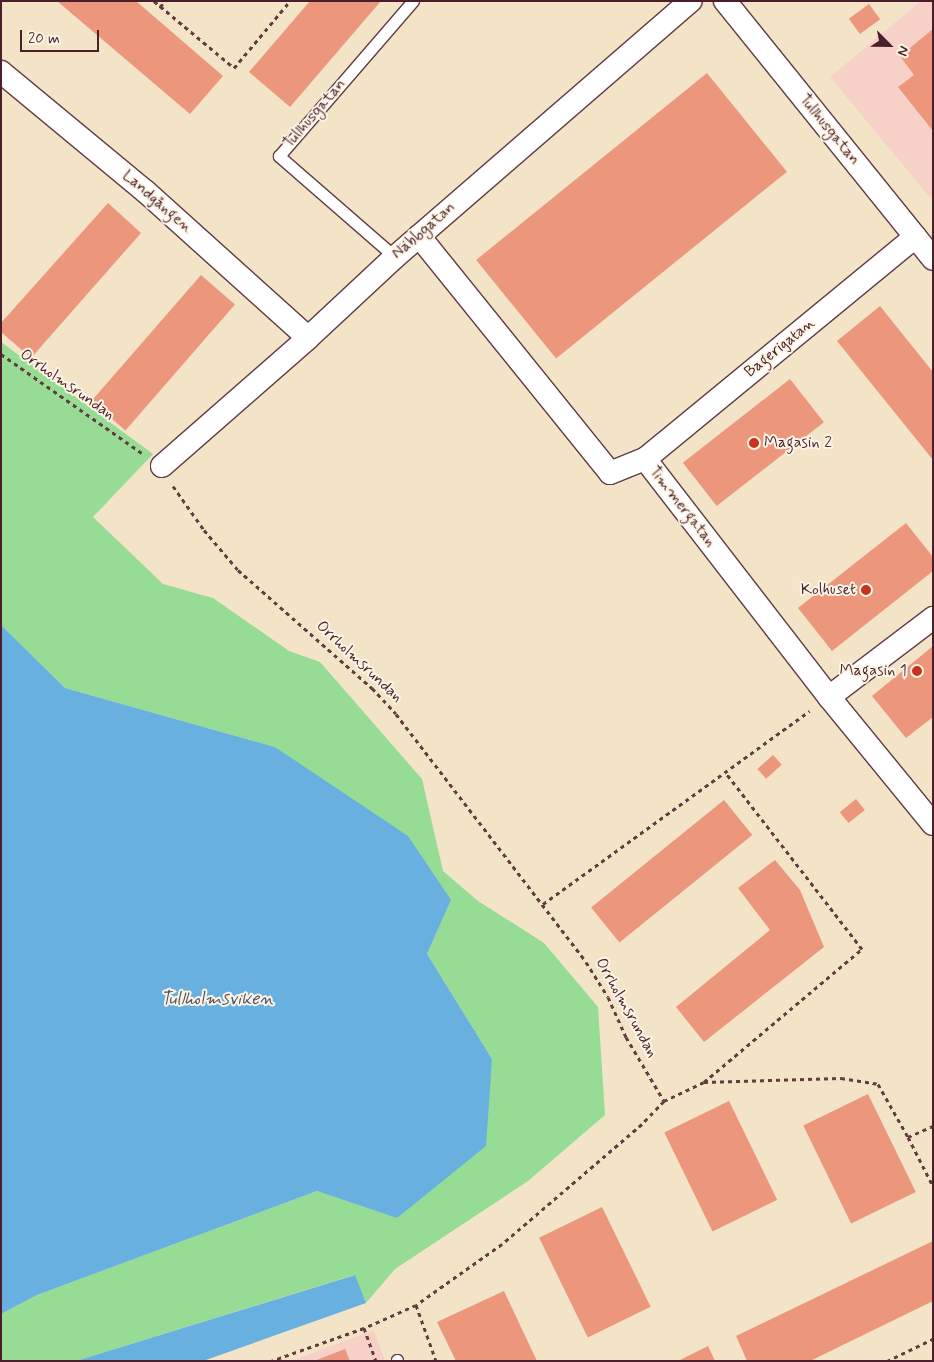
<!DOCTYPE html>
<html>
<head>
<meta charset="utf-8">
<style>
  body { margin:0 }
  #map { position:relative; width:934px; height:1362px; overflow:hidden; background:#f3e3c7; font-family:Mynerve,sans-serif }
  div>[style] { position:absolute }
  [style*='--x'] { left:calc(var(--x)*1px); top:calc(var(--y)*1px); width:calc(var(--w)*1px); rotate:calc(var(--a)*1deg) }
  .built>* { inset:0; background:#f7d1c7 }
  .green>* { inset:0; background:#96dc95 }
  .water>* { inset:0; background:#67b0df }
  .building>* { inset:0; background:#ec977c; transform-origin:0 0 }
  .path>* { height:3px; margin-top:-1.5px; transform-origin:0; background:repeating-linear-gradient(90deg,#633c42 0 4px,transparent 0 8px) }
  .roads { filter:drop-shadow(1px 0 #633c42) drop-shadow(-1px 0 #633c42) drop-shadow(0 1px #633c42) drop-shadow(0 -1px #633c42) }
  .lane>* { height:11px; margin:-5.5px; padding:0 5.5px; transform-origin:5.5px; border-radius:5.5px; background:#fff }
  .street>* { height:22px; margin:-11px; padding:0 11px; transform-origin:11px; border-radius:11px; background:#fff }
  .dots>* { width:14px; height:14px; translate:-50% -50%; box-sizing:border-box; border:2px solid #fcf5e5; border-radius:50% }
  span { translate:-50% -50%; white-space:nowrap; text-align:center; line-height:1.15; -webkit-text-stroke:4px #fcf5e5; paint-order:stroke }
  .street-label { font-size:16px; color:#4a1f2b }
  .poi-label { font-size:16px; color:#4a1f2b }
  .left { translate:0 -50%; text-align:left }
  .right { translate:-100% -50%; text-align:right }
  .water-label { font-size:18px; color:#54526a; font-style:italic }
  .frame { position:absolute; inset:0; border:2px solid #4a1f2b; pointer-events:none }
  .north { position:absolute; left:864px; top:20px; width:50px; height:50px; -webkit-text-stroke:4px #fcf5e5; paint-order:stroke; rotate:113deg; font-size:14px; font-weight:700; line-height:20px; text-align:center; color:#4a1f2b }
  .north::after { content:''; display:block; margin:auto; width:18px; height:22px; background:#4a1f2b; clip-path:polygon(50% 0,100% 100%,50% 72%,0 100%) }
  .scale { position:absolute; left:20px; top:30px; width:79px; height:22px; box-sizing:border-box; border:2px solid #4a1f2b; border-top:0; padding-left:6px; font-size:15px; line-height:18px; white-space:nowrap; color:#4a1f2b; -webkit-text-stroke:4px #fcf5e5; paint-order:stroke }
</style>
</head>
<body>
<div id="map">
  <div class="built">
    <div style="clip-path:polygon(921px 1px,933px 1px,933px 201px,830px 77px)"></div>
    <div style="clip-path:polygon(374px 1330px,385px 1361px,291px 1361px)"></div>
  </div>
  <div class="green">
    <div style="clip-path:polygon(1px 342px,153px 454px,93px 517px,163px 584px,213px 598px,289px 651px,320px 662px,422px 779px,443px 871px,478px 901px,544px 943px,598px 1007px,605px 1115px,528px 1181px,395px 1269px,366px 1303px,354px 1275px,76px 1361px,1px 1361px,1px 1314px,37px 1295px,317px 1191px,398px 1218px,492px 1059px,427px 954px,451px 900px,275px 747px,65px 688px,1px 625px)"></div>
  </div>
  <div class="water">
    <div style="clip-path:polygon(1px 625px,65px 688px,275px 747px,408px 836px,451px 900px,427px 954px,492px 1059px,486px 1146px,397px 1218px,317px 1191px,37px 1295px,1px 1314px)"></div>
    <div style="clip-path:polygon(355px 1275px,366px 1303px,203px 1361px,76px 1361px)"></div>
  </div>
  <div class="building">
    <div style="clip-path:polygon(57px 1px,136px 1px,223px 76px,190px 114px)"></div>
    <div style="clip-path:polygon(310px 1px,381px 1px,290px 107px,249px 72px)"></div>
    <div style="left:869px;top:4px;width:19px;height:25px;rotate:54deg"></div>
    <div style="clip-path:polygon(933px 29px,933px 131px,898px 87px,914px 75px,900px 56px)"></div>
    <div style="left:707px;top:73px;width:127px;height:297px;rotate:51deg"></div>
    <div style="clip-path:polygon(108px 203px,141px 233px,31px 358px,1px 332px,1px 323px)"></div>
    <div style="left:201px;top:275px;width:45px;height:167px;rotate:41deg"></div>
    <div style="clip-path:polygon(880px 306px,933px 372px,933px 460px,837px 341px)"></div>
    <div style="left:790px;top:379px;width:55px;height:136px;rotate:52deg"></div>
    <div style="clip-path:polygon(906px 523px,933px 557px,933px 571px,832px 651px,798px 608px)"></div>
    <div style="clip-path:polygon(933px 646px,933px 717px,906px 738px,872px 696px)"></div>
    <div style="left:773px;top:755px;width:13px;height:21px;rotate:48deg"></div>
    <div style="left:856px;top:799px;width:14px;height:21px;rotate:51deg"></div>
    <div style="left:724px;top:800px;width:45px;height:171px;rotate:51deg"></div>
    <div style="clip-path:polygon(775px 860px,800px 890px,824px 947px,704px 1042px,676px 1007px,770px 930px,738px 888px)"></div>
    <div style="left:868px;top:1094px;width:109px;height:72px;rotate:64deg"></div>
    <div style="left:729px;top:1101px;width:110px;height:72px;rotate:64deg"></div>
    <div style="left:602px;top:1207px;width:111px;height:70px;rotate:64deg"></div>
    <div style="clip-path:polygon(933px 1241px,933px 1301px,810px 1361px,747px 1361px,736px 1336px)"></div>
    <div style="clip-path:polygon(504px 1291px,537px 1361px,456px 1361px,437px 1322px)"></div>
    <div style="clip-path:polygon(708px 1346px,715px 1361px,678px 1361px)"></div>
    <div style="clip-path:polygon(345px 1349px,350px 1361px,314px 1361px)"></div>
  </div>
  <div class="path">
    <div style="--x:154;--y:1;--w:104;--a:39.9"></div>
    <div style="--x:234;--y:68;--w:87;--a:-50.1"></div>
    <div style="--x:160;--y:7;--w:8;--a:-50"></div>
    <div style="--x:1;--y:354;--w:172;--a:35.1"></div>
    <div style="--x:173;--y:486;--w:54;--a:54.8"></div>
    <div style="--x:204;--y:530;--w:52;--a:49.6"></div>
    <div style="--x:238;--y:570;--w:179;--a:41.4"></div>
    <div style="--x:372;--y:688;--w:35;--a:47"></div>
    <div style="--x:396;--y:714;--w:312;--a:52.5"></div>
    <div style="--x:586;--y:962;--w:41;--a:57.8"></div>
    <div style="--x:608;--y:997;--w:44;--a:65.8"></div>
    <div style="--x:626;--y:1037;--w:74;--a:59.3"></div>
    <div style="--x:664;--y:1101;--w:32;--a:134"></div>
    <div style="--x:642;--y:1124;--w:184;--a:139.4"></div>
    <div style="--x:502;--y:1244;--w:105;--a:144.7"></div>
    <div style="--x:416;--y:1305;--w:57;--a:156.1"></div>
    <div style="--x:364;--y:1328;--w:99;--a:160.5"></div>
    <div style="--x:543;--y:904;--w:329;--a:-35.9"></div>
    <div style="--x:704;--y:1082;--w:207;--a:-40.1"></div>
    <div style="--x:862;--y:949;--w:224;--a:-127.7"></div>
    <div style="--x:664;--y:1101;--w:44;--a:-25.4"></div>
    <div style="--x:704;--y:1082;--w:137;--a:-1.7"></div>
    <div style="--x:841;--y:1078;--w:37;--a:9"></div>
    <div style="--x:878;--y:1084;--w:61;--a:60.5"></div>
    <div style="--x:908;--y:1137;--w:27;--a:-24"></div>
    <div style="--x:908;--y:1137;--w:55;--a:63"></div>
    <div style="--x:416;--y:1305;--w:59;--a:70.3"></div>
    <div style="--x:364;--y:1328;--w:35;--a:70"></div>
    <div style="--x:887;--y:1361;--w:51;--a:-25.6"></div>
  </div>
  <div class="roads">
    <div class="lane">
      <div style="--x:395;--y:257;--w:154;--a:-139"></div>
      <div style="--x:279;--y:156;--w:205;--a:-49.2"></div>
      <div style="--x:397;--y:1360;--w:1;--a:90"></div>
    </div>
    <div class="street">
      <div style="--x:725;--y:1;--w:331;--a:51.1"></div>
      <div style="--x:1;--y:72;--w:187;--a:39.6"></div>
      <div style="--x:145;--y:191;--w:219;--a:42"></div>
      <div style="--x:419;--y:236;--w:304;--a:51.1"></div>
      <div style="--x:610;--y:473;--w:38;--a:-22"></div>
      <div style="--x:645;--y:459;--w:350;--a:-39.4"></div>
      <div style="--x:645;--y:459;--w:301;--a:52.3"></div>
      <div style="--x:829;--y:697;--w:164;--a:50.7"></div>
      <div style="--x:162;--y:466;--w:194;--a:-41.2"></div>
      <div style="--x:308;--y:338;--w:119;--a:-43"></div>
      <div style="--x:395;--y:257;--w:391;--a:-40.9"></div>
      <div style="--x:829;--y:697;--w:131;--a:-37.2"></div>
    </div>
  </div>
  <div class="dots">
    <div style="left:754px;top:443px;background:#c8321e"></div>
    <div style="left:866px;top:590px;background:#c8321e"></div>
    <div style="left:917px;top:671px;background:#c8321e"></div>
  </div>
  <div class="street-label">
    <span style="left:315px;top:114px;rotate:-49deg">Tullhusgatan</span>
    <span style="left:829px;top:130px;rotate:51deg">Tullhusgatan</span>
    <span style="left:157px;top:202px;rotate:41deg">Landgången</span>
    <span style="left:424px;top:231px;rotate:-41deg">Näbbgatan</span>
    <span style="left:780px;top:348px;rotate:-39deg">Bagerigatan</span>
    <span style="left:67px;top:385px;rotate:35deg">Orrholmsrundan</span>
    <span style="left:682px;top:507px;rotate:52deg">Timmergatan</span>
    <span style="left:359px;top:662px;rotate:43deg">Orrholmsrundan</span>
    <span style="left:626px;top:1008px;rotate:61deg">Orrholmsrundan</span>
  </div>
  <div class="poi-label">
    <span class="left" style="left:764px;top:443px">Magasin 2</span>
    <span class="right" style="left:856px;top:590px">Kolhuset</span>
    <span class="right" style="left:907px;top:671px">Magasin 1</span>
  </div>
  <div class="water-label">
    <span style="left:217px;top:999px">Tullholmsviken</span>
  </div>
  <div class="frame"></div>
  <div class="north">N</div>
  <div class="scale">20 m</div>
</div>
</body>
</html>
